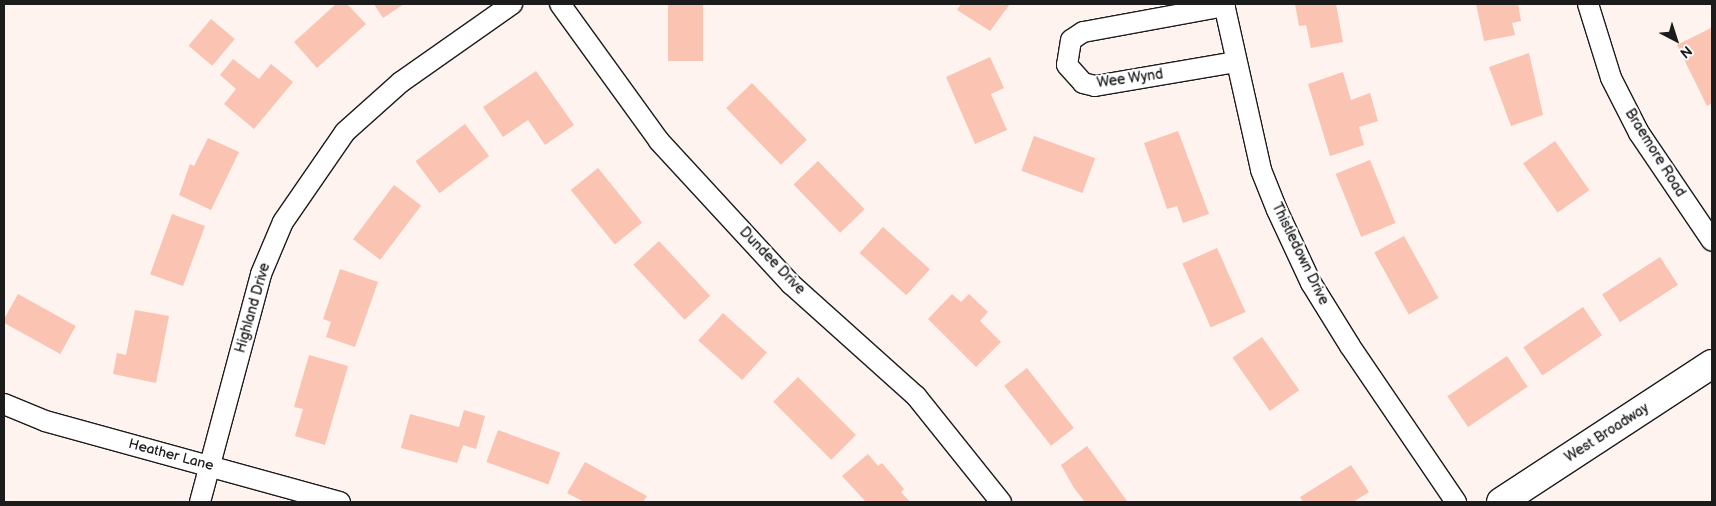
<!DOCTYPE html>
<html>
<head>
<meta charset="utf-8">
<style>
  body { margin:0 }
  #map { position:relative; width:1716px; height:506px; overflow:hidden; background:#fef3ef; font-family:"Balsamiq Sans",sans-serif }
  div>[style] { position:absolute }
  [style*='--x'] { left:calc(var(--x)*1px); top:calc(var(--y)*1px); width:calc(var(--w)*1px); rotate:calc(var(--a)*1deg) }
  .building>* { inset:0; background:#fbc3b1; transform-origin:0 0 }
  .roads { filter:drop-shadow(1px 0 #1c1c1c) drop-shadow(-1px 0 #1c1c1c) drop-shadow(0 1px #1c1c1c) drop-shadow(0 -1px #1c1c1c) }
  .minor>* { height:20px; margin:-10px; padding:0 10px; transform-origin:10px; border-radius:10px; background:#fff }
  .secondary>* { height:28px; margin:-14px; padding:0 14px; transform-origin:14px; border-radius:14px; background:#fff }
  span { translate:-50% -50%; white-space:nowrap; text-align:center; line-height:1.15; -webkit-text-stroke:4px #fff; paint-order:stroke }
  .street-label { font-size:14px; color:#1c1c1c }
  .frame { position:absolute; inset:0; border:5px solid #1c1c1c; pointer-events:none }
  .north { position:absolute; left:1651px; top:15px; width:50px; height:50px; -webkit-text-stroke:4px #fff; paint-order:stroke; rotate:140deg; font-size:14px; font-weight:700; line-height:20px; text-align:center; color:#1c1c1c }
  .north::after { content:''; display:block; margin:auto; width:18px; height:22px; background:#1c1c1c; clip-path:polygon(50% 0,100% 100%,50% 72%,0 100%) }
</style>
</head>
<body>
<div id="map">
  <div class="building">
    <div style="clip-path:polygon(336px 4px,347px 4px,366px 24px,317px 68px,294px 42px)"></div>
    <div style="clip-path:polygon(374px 4px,404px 4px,383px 18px)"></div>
    <div style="left:668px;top:4px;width:35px;height:57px"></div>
    <div style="clip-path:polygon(961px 4px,1010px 4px,990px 31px,957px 10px)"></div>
    <div style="clip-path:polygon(1295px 4px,1336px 4px,1343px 42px,1311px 48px,1306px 25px,1299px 26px)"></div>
    <div style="clip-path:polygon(1476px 4px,1518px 4px,1521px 21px,1512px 23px,1515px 35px,1484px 41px)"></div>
    <div style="left:211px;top:19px;width:31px;height:35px;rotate:40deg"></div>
    <div style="clip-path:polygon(1711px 28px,1712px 103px,1707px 106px,1677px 45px)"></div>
    <div style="clip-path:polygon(1529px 53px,1543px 115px,1511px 126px,1489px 67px)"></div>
    <div style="clip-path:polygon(990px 57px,1004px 88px,991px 94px,1007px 130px,975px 144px,946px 77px)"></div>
    <div style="clip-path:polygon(233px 59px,259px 79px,271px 64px,293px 82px,254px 129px,224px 104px,236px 89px,220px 75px)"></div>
    <div style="clip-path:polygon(536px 71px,574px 125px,545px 145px,528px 120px,503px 137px,483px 107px)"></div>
    <div style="clip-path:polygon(1343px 72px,1351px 100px,1370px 93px,1378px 121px,1359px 127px,1364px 145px,1330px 156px,1308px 84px)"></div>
    <div style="left:752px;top:83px;width:79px;height:36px;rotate:46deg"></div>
    <div style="left:465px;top:124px;width:40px;height:62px;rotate:53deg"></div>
    <div style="clip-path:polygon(1178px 131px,1209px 214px,1183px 223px,1177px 206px,1167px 209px,1144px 143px)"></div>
    <div style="left:1034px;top:136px;width:65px;height:37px;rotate:20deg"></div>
    <div style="clip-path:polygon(208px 138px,239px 152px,211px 210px,179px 195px,190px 164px,194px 166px)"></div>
    <div style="left:1555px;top:141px;width:60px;height:39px;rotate:55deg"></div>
    <div style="left:1370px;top:160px;width:68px;height:37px;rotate:68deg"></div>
    <div style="left:818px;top:161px;width:67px;height:34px;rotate:46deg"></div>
    <div style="left:598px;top:168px;width:70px;height:35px;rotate:51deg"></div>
    <div style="left:394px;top:185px;width:34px;height:68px;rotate:37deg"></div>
    <div style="left:172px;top:214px;width:35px;height:64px;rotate:20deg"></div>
    <div style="left:883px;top:227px;width:63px;height:35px;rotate:42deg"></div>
    <div style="left:1404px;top:236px;width:71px;height:34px;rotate:61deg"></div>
    <div style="left:659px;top:241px;width:75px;height:35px;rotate:47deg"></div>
    <div style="left:1217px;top:248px;width:70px;height:38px;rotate:66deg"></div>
    <div style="left:1660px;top:257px;width:33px;height:69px;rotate:57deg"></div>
    <div style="clip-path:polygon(340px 269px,378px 282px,355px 347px,326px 337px,331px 322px,323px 319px)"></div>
    <div style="left:18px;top:294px;width:66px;height:32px;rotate:29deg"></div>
    <div style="clip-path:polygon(952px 294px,961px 302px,969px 294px,988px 312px,980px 321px,1001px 342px,976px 367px,928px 319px)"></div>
    <div style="left:1583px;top:307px;width:34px;height:72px;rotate:56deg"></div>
    <div style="clip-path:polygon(135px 310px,169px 316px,156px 383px,113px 374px,117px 353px,126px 355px)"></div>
    <div style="left:723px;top:313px;width:59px;height:37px;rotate:42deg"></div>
    <div style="left:1262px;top:337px;width:65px;height:36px;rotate:55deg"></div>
    <div style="clip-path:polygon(309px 355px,348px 366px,325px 445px,295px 436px,303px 409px,294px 407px)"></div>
    <div style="left:1507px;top:356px;width:37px;height:72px;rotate:56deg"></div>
    <div style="left:1027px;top:368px;width:76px;height:29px;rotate:52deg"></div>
    <div style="left:798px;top:377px;width:82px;height:35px;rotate:45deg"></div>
    <div style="clip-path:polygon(464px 410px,485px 416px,476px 449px,463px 445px,457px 463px,401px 448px,410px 414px,459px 427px)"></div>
    <div style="left:498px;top:430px;width:66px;height:34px;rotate:20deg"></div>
    <div style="clip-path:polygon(1087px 446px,1127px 501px,1126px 502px,1085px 502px,1074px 488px,1061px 465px)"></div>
    <div style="clip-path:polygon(868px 454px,878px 466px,882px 463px,904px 489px,901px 492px,910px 502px,866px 502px,842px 476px)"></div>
    <div style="clip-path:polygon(585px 462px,647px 496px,643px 502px,584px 502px,567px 493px)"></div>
    <div style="clip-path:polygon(1351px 465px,1369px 492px,1353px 502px,1303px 502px,1300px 497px)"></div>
  </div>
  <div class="roads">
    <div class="minor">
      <div style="--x:560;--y:4;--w:169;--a:54.1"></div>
      <div style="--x:659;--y:141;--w:195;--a:47.3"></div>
      <div style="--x:791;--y:284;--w:168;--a:41.9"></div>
      <div style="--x:916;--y:396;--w:136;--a:51.3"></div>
      <div style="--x:1224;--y:4;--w:170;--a:77.4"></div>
      <div style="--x:1261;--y:170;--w:43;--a:68.2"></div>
      <div style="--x:1277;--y:210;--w:81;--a:65"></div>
      <div style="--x:1311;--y:283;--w:74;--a:58.2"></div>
      <div style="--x:1350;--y:346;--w:189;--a:55.8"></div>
      <div style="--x:1588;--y:4;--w:77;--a:72.7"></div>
      <div style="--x:1611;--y:78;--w:62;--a:63"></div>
      <div style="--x:1639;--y:133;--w:130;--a:55.9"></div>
      <div style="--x:1225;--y:6;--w:144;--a:169.6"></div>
      <div style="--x:1083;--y:32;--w:14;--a:146"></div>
      <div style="--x:1071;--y:40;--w:25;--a:99"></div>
      <div style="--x:1067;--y:65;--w:24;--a:48"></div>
      <div style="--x:1083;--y:83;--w:12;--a:14"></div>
      <div style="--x:1095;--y:86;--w:142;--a:-9.7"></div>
      <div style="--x:4;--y:404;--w:44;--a:22.5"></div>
      <div style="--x:45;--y:421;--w:306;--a:15.4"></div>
      <div style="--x:200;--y:502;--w:236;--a:-75"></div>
      <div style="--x:261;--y:274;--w:56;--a:-67.1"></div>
      <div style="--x:283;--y:222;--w:109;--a:-55.4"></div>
      <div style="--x:345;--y:132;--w:75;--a:-41.8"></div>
      <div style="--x:401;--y:82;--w:136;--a:-35.1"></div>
    </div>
    <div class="secondary">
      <div style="--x:1501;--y:502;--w:252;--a:-33.2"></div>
    </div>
  </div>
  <div class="street-label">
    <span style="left:1130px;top:79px;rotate:-8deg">Wee Wynd</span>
    <span style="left:1655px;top:153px;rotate:58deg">Braemore Road</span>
    <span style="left:1300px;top:254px;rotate:64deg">Thistledown Drive</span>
    <span style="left:772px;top:261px;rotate:46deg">Dundee Drive</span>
    <span style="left:253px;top:308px;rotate:-74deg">Highland Drive</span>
    <span style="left:1607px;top:433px;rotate:-33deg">West Broadway</span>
    <span style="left:171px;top:455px;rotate:15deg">Heather Lane</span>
  </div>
  <div class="frame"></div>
  <div class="north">N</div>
</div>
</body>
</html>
